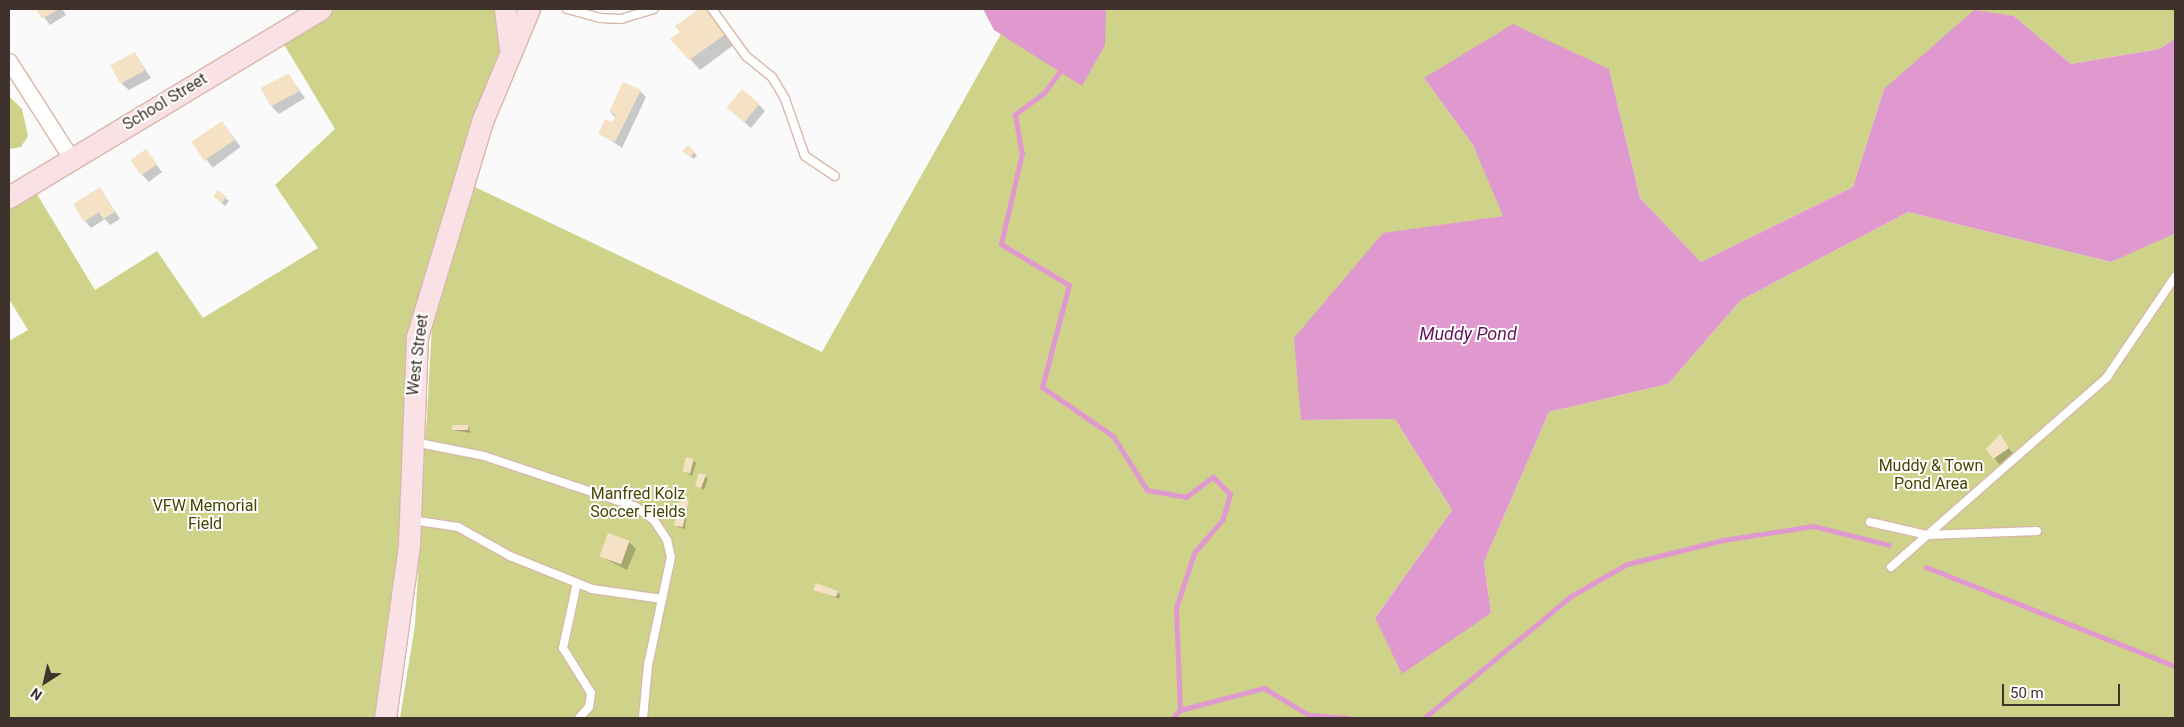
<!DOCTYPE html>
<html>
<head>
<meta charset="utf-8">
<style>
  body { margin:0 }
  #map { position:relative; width:2184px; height:727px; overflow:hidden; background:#fafafa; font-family:Roboto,sans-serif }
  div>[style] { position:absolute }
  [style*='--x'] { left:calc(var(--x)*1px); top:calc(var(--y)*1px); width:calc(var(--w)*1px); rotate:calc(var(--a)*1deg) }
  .green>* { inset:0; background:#ced389 }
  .water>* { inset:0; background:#df99cf }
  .shadow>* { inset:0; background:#0003; transform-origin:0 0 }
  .stream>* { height:5px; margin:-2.5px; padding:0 2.5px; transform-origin:2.5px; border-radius:2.5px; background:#df99cf }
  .building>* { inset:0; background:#f5e2c5; transform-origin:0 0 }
  .roads { filter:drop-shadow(1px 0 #d8b7a9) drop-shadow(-1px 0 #d8b7a9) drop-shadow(0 1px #d8b7a9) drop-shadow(0 -1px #d8b7a9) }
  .lane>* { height:8px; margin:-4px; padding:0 4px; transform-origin:4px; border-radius:4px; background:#fff }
  .street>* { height:15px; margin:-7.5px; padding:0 7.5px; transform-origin:7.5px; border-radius:7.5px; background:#fff }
  .secondary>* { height:21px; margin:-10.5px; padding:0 10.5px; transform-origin:10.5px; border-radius:10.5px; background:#fae1e5 }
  span { translate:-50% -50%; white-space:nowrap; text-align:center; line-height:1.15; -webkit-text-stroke:4px #fff; paint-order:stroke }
  .street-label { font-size:16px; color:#3f312c }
  .park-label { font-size:16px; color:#444601 }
  .water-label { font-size:18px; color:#661559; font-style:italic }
  .frame { position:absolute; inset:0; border:10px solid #3f312c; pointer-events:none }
  .north { position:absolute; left:20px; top:657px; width:50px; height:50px; -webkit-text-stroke:4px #fff; paint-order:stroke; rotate:215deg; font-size:14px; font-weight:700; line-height:20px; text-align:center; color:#3f312c }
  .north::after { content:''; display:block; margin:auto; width:18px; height:22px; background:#3f312c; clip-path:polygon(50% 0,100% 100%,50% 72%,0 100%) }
  .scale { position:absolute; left:2002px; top:684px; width:118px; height:22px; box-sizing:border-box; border:2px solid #3f312c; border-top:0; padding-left:6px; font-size:15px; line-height:18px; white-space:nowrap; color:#3f312c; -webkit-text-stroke:4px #fff; paint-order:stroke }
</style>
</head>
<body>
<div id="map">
  <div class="green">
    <div style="clip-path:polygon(336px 9px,498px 9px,502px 42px,423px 282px,400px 540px,377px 718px,9px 718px,9px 341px,28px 330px,9px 299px,9px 208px,35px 191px,95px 290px,157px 251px,203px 318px,318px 248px,275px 185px,335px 129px,282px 41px)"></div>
    <div style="clip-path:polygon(1015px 9px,2175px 9px,2175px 39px,2159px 49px,2071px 64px,2014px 16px,1884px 89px,1853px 187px,1701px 262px,1640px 198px,1609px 69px,1424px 78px,1473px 145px,1504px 216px,1383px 234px,1301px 420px,1395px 419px,1452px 510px,1375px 618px,1491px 613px,1484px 562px,1549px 412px,1668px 384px,1741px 300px,1908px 212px,2111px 262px,2175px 232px,2175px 718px,400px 718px,415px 625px,432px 326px,475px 187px,822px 352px)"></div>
    <div style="clip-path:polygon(9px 96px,22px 109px,28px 136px,21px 147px,9px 149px)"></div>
  </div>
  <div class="water">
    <div style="clip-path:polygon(983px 9px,1106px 9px,1105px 45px,1082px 86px,994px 30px)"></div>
    <div style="clip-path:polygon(1974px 10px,2014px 16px,2071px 64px,2159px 49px,2175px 39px,2174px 234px,2111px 262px,1908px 212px,1741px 300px,1668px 384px,1549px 412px,1484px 562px,1491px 613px,1402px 674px,1375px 618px,1452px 510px,1395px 419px,1301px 420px,1294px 338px,1383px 233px,1503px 216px,1473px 145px,1424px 78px,1513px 24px,1609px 69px,1640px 198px,1701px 262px,1853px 187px,1884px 89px)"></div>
  </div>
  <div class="shadow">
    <div style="clip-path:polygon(38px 9px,62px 9px,66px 15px,50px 25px)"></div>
    <div style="clip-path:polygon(701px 9px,715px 16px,735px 44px,700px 70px,672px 39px,681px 32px,677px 26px)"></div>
    <div style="clip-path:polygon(135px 54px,151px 78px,129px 90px,122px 84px)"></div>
    <div style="clip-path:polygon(288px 75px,305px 98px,279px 114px,272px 107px)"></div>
    <div style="clip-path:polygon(640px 91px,646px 97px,622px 148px,600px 133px,613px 124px,616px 118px,610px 112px)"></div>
    <div style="clip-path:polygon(759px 105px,765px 111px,751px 128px,735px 114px)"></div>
    <div style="left:222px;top:122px;width:31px;height:35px;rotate:53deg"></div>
    <div style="clip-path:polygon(688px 146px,697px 155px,694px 159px,684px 151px)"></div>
    <div style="clip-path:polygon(146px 151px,162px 172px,149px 182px,142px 175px)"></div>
    <div style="clip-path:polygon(100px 188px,120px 219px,110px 225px,105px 219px,91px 228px,85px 221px)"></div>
    <div style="clip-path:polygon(218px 192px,229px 201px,225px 206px,214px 196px)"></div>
    <div style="clip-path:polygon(468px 426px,471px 433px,453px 430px)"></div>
    <div style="clip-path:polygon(2000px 436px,2014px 455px,2000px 465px,1994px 458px)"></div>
    <div style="clip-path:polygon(693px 460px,696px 463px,692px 476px,683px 471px)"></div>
    <div style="clip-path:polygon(705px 476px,708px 479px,704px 490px,696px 485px)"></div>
    <div style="clip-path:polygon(688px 502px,685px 529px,678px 527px,675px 524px)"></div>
    <div style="clip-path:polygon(629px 542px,636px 549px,627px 570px,600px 556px)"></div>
    <div style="clip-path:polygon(815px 589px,837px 592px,840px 595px,839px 599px)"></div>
  </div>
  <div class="stream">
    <div style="--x:1063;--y:67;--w:31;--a:126"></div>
    <div style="--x:1045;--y:92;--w:38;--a:143"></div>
    <div style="--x:1015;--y:115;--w:39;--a:80"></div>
    <div style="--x:1022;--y:153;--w:93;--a:103"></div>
    <div style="--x:1001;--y:244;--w:79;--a:31.1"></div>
    <div style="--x:1069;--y:285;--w:106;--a:104.8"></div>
    <div style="--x:1042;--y:387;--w:86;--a:34.6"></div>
    <div style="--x:1113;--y:436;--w:64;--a:57.8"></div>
    <div style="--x:1147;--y:490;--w:40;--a:10"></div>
    <div style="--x:1186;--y:497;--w:34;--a:-37"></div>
    <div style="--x:1213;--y:477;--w:24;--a:45"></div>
    <div style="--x:1230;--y:494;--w:26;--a:106"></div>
    <div style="--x:1223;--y:519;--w:45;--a:130.5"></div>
    <div style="--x:1194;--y:553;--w:58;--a:108.1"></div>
    <div style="--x:1176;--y:608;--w:102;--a:87.8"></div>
    <div style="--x:1926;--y:567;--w:268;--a:21.7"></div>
    <div style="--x:1173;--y:718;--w:11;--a:-49"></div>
    <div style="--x:1180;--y:710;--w:87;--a:-14.7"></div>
    <div style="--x:1264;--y:688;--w:52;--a:31"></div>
    <div style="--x:1309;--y:715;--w:40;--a:4.3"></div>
    <div style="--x:1424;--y:718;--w:191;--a:-39.7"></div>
    <div style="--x:1571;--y:596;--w:64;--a:-29.7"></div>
    <div style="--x:1627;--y:564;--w:99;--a:-14"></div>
    <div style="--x:1723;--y:540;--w:91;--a:-8.8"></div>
    <div style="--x:1813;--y:526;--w:78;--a:14"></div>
  </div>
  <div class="building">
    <div style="clip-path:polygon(36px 9px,59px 9px,42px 19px)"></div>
    <div style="clip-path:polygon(699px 9px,708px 9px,726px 34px,689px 60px,670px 39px,680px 32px,675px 26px)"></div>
    <div style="left:135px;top:52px;width:21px;height:28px;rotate:62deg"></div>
    <div style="left:289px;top:73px;width:21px;height:32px;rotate:62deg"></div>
    <div style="clip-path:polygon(623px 82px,641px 90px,615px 142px,598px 134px,605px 119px,612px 122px,616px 115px,609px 112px)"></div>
    <div style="left:742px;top:89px;width:23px;height:24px;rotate:40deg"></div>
    <div style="left:222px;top:121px;width:23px;height:37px;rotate:56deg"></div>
    <div style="clip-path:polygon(688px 145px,695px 152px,690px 157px,682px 151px)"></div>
    <div style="left:146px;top:149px;width:19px;height:19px;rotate:55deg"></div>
    <div style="clip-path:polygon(100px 187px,115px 212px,103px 219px,99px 212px,84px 222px,73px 204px)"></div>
    <div style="left:218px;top:190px;width:11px;height:8px;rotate:38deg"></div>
    <div style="left:452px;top:425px;width:16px;height:5px"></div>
    <div style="clip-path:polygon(2000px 434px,2009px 448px,1993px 459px,1986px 449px)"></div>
    <div style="left:686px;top:457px;width:8px;height:15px;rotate:14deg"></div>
    <div style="clip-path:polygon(699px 473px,706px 475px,701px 488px,695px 486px)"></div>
    <div style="left:680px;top:499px;width:9px;height:27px;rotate:13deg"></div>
    <div style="left:608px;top:533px;width:23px;height:25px;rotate:20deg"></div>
    <div style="clip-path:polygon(816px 583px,838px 591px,836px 597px,813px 590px)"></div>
  </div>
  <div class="roads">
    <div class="lane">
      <div style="--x:567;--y:9;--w:34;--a:15"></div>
      <div style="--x:600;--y:18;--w:21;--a:3"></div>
      <div style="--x:621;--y:19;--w:34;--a:-17"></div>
      <div style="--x:712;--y:9;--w:58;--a:54.1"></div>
      <div style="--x:746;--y:56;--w:33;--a:39"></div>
      <div style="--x:772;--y:77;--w:26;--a:59"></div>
      <div style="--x:785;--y:99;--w:60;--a:70.7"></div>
      <div style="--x:805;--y:156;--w:36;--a:34"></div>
      <div style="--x:414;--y:442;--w:71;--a:11.3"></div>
      <div style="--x:484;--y:456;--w:160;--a:18.5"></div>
      <div style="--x:636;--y:507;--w:22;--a:36"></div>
      <div style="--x:654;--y:520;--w:24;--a:57"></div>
      <div style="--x:667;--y:540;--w:17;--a:77"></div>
      <div style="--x:671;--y:557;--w:110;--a:102"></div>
      <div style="--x:648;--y:665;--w:53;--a:95.4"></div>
      <div style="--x:412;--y:520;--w:47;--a:8.7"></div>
      <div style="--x:458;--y:527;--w:60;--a:29.1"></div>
      <div style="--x:510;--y:556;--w:88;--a:21.9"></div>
      <div style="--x:592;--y:589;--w:71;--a:8.1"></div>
      <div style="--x:1870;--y:522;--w:58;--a:12.8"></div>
      <div style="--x:1927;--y:535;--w:110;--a:-2.1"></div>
      <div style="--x:1891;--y:567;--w:288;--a:-41.3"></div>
      <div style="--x:2107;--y:377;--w:121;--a:-55.8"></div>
      <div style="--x:577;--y:583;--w:66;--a:102.2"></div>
      <div style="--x:563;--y:648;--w:53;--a:58.1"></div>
      <div style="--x:591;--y:693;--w:14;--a:98"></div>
      <div style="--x:589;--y:707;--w:15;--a:132"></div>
    </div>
    <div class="street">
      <div style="--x:9;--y:61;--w:115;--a:57.4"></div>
    </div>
    <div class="secondary">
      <div style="--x:505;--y:9;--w:38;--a:83"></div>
      <div style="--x:9;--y:197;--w:364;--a:-31.1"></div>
      <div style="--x:385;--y:718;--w:175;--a:-82.1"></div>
      <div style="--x:409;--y:545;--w:208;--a:-87.8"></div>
      <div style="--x:417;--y:337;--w:228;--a:-73.2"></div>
      <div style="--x:483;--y:119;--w:119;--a:-67.3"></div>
    </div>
  </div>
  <div class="street-label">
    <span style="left:165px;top:102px;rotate:-31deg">School Street</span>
    <span style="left:418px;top:355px;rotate:-83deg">West Street</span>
  </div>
  <div class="park-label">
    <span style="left:1931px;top:475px">Muddy &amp; Town<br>Pond Area</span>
    <span style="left:638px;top:503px">Manfred Kolz<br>Soccer Fields</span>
    <span style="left:205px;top:515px">VFW Memorial<br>Field</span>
  </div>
  <div class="water-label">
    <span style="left:1468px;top:334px">Muddy Pond</span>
  </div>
  <div class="frame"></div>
  <div class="north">N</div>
  <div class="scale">50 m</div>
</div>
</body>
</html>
